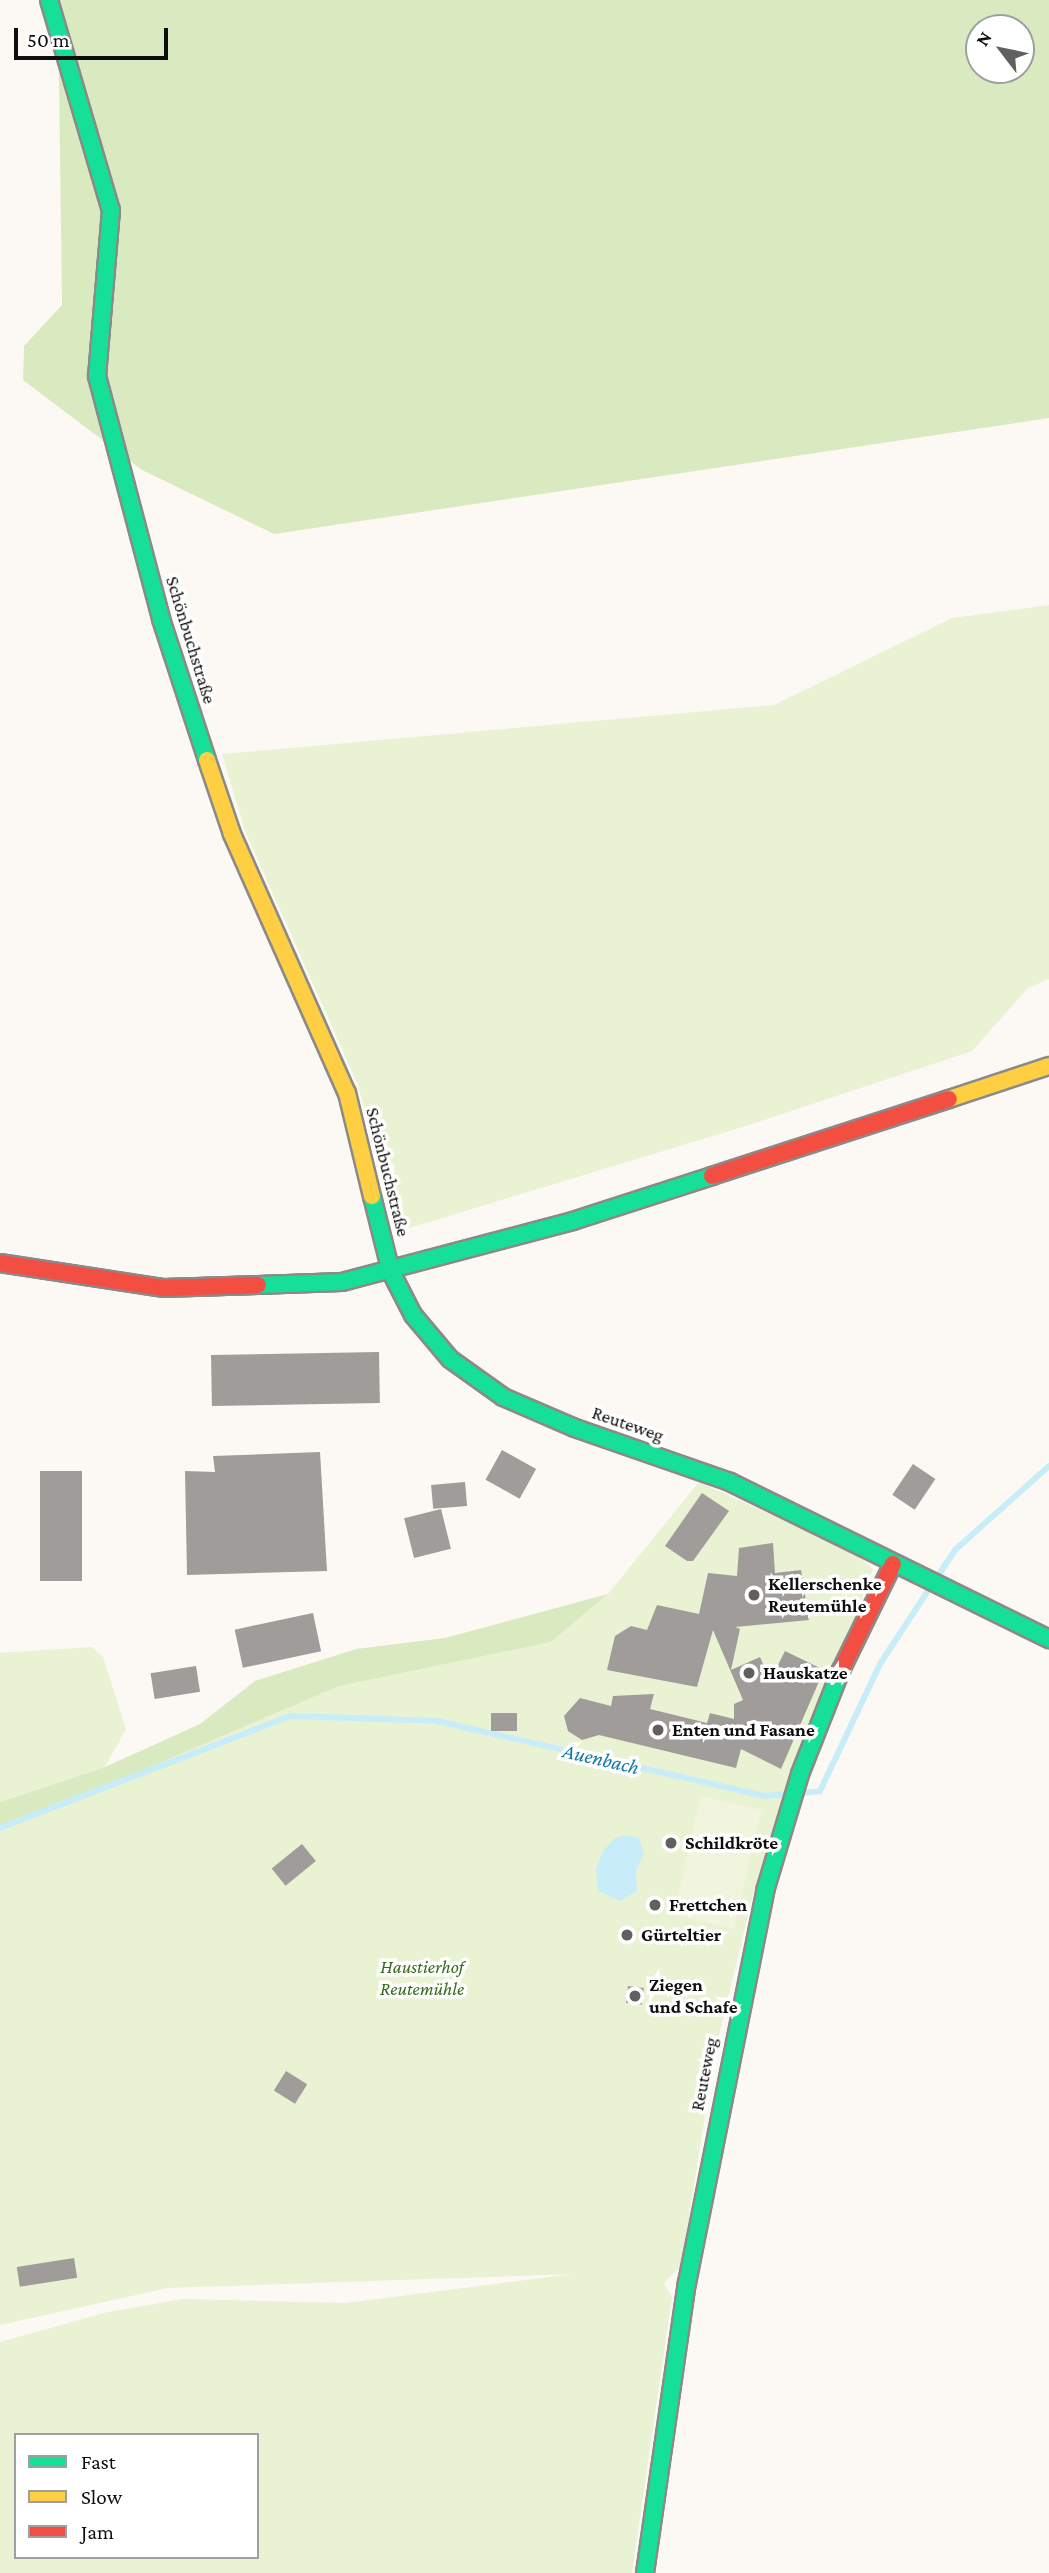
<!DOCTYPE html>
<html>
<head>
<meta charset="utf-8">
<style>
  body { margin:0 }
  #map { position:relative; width:1049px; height:2573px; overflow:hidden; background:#fcf9f4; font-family:"Crimson Pro",serif }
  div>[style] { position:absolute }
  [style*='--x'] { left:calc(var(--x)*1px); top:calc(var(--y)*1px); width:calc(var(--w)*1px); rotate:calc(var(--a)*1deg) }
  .green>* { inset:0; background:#e9f2d2 }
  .forest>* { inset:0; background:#daeac0 }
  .pitch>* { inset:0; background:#f2f5dd; transform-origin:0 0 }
  .water>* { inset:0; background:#c8edf8 }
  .stream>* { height:6px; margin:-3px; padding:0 3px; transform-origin:3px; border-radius:3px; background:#c8edf8 }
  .building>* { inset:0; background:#9f9c99; transform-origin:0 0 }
  .roads { filter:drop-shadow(2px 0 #8c8a88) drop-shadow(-2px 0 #8c8a88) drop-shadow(0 2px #8c8a88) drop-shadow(0 -2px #8c8a88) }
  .fast>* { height:16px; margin:-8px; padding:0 8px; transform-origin:8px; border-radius:8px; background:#16e098 }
  .slow>* { height:16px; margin:-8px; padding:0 8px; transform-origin:8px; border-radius:8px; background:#ffcf43 }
  .jam>* { height:16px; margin:-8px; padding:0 8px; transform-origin:8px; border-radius:8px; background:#f24e42 }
  .dots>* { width:19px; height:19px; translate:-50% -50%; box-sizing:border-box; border:4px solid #fff; border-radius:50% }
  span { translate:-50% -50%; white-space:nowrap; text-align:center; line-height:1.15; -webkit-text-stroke:7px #fff; paint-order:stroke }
  .street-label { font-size:19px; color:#0e0e0e }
  .poi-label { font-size:19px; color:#0e0e0e; font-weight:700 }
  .left { translate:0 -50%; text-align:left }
  .park-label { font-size:19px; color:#366a1b; font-style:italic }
  .water-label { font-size:21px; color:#1179a6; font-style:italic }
  .legend { position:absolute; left:14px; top:2433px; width:245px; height:126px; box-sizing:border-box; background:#fff; border:2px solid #9f9f9f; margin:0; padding:9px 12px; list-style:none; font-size:21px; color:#0e0e0e }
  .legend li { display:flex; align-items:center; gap:14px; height:35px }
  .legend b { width:35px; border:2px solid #9f9f9f }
  .north { position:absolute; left:965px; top:14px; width:70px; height:70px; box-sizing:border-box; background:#fff; border:2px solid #9f9f9f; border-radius:50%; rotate:302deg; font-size:19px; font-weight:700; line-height:28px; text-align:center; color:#0e0e0e }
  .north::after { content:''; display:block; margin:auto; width:24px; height:32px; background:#61605e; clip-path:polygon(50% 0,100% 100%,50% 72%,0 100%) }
  .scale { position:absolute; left:14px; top:28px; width:154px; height:32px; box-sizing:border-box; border:4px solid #0e0e0e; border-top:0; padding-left:9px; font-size:21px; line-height:24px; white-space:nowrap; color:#0e0e0e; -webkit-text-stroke:5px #fff; paint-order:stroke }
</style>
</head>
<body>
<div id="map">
  <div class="green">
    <div style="clip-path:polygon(1049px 605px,1049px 979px,1028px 988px,972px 1051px,749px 1125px,396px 1232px,358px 1085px,245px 831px,222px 754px,774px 705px,952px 618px)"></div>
    <div style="clip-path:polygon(evenodd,699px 1482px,853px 1552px,873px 1569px,755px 1886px,716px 2048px,681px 2266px,664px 2283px,672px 2297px,632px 2573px,0 2573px,0 2342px,108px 2312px,183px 2299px,346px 2303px,573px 2274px,168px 2288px,0 2325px,0 1831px,336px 1686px,551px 1642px,608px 1594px,699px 1482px,16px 2435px,257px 2435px,257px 2557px,16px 2557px,16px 2435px)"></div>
    <div style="clip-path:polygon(92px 1647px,103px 1657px,126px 1729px,105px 1767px,0 1802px,0 1653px)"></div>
  </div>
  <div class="forest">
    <div style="clip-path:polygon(evenodd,58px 0,1049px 0,1049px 418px,274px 534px,142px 470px,23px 380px,24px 346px,62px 305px,58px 0,979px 28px,1021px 28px,1021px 70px,979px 70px,979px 28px)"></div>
    <div style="clip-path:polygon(608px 1594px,551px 1642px,339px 1686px,0 1831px,0 1802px,105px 1767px,200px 1724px,255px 1681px,356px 1649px,445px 1638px)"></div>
  </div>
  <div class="pitch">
    <div style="left:701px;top:1796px;width:62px;height:122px;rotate:13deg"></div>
  </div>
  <div class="water">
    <div style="clip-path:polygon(626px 1835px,639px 1838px,644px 1854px,636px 1871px,637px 1891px,620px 1901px,598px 1891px,596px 1869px,603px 1851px,615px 1838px)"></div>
  </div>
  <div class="stream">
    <div style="--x:937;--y:1577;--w:32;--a:-56"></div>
    <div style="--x:955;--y:1550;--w:126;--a:-41.8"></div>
    <div style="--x:802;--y:1793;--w:18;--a:-6"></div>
    <div style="--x:820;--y:1791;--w:140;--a:-64.7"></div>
    <div style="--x:880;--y:1664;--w:93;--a:-56.8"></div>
    <div style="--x:0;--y:1828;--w:311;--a:-21.1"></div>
    <div style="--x:290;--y:1716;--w:147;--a:1.9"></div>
    <div style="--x:437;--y:1721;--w:335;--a:12.9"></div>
    <div style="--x:764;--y:1796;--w:23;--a:-5"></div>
  </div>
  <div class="building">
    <div style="left:379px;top:1352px;width:51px;height:168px;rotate:89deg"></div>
    <div style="left:502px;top:1450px;width:39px;height:34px;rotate:29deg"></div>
    <div style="clip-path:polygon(320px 1452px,327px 1571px,187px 1575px,185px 1471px,215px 1472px,213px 1456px)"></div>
    <div style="left:913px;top:1464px;width:27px;height:37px;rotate:34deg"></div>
    <div style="left:40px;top:1471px;width:42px;height:110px"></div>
    <div style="left:465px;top:1482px;width:24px;height:34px;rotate:85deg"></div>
    <div style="clip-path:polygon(702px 1493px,729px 1511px,693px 1561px,687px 1561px,665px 1546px)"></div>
    <div style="left:441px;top:1509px;width:41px;height:38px;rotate:76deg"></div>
    <div style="clip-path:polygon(773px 1543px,775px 1573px,801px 1570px,809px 1620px,735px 1627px,740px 1629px,731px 1670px,760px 1657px,770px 1681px,785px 1651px,824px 1670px,781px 1769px,741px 1749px,736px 1768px,599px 1735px,582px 1740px,568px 1731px,564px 1716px,580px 1698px,611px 1706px,613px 1696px,654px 1694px,650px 1709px,707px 1723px,710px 1713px,734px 1719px,734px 1704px,743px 1700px,713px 1630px,697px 1687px,607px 1670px,615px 1636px,631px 1626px,647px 1630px,657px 1605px,699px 1614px,708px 1573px,737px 1576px,739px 1548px)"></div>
    <div style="left:313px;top:1613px;width:39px;height:80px;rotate:78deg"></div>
    <div style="left:196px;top:1666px;width:26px;height:46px;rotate:81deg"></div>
    <div style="left:491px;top:1713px;width:26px;height:18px"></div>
    <div style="left:302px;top:1844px;width:22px;height:39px;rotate:51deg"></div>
    <div style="left:628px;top:1986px;width:16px;height:17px;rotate:7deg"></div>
    <div style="left:286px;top:2071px;width:25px;height:23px;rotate:32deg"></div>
    <div style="left:74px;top:2258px;width:20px;height:58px;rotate:81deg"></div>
  </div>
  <div class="roads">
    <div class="fast">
      <div style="--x:49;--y:0;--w:219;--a:73.6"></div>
      <div style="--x:111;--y:210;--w:167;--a:94.8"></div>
      <div style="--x:97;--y:376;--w:251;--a:75.2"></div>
      <div style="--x:161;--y:619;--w:148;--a:71.9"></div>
      <div style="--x:372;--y:1196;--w:78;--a:76"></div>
      <div style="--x:391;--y:1272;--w:48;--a:62.9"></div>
      <div style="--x:413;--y:1315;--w:57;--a:49.9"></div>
      <div style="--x:450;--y:1359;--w:65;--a:35.6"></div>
      <div style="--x:503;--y:1397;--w:78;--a:23.3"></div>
      <div style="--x:575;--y:1428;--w:164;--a:19.2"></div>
      <div style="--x:730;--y:1482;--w:356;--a:26.2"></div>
      <div style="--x:258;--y:1285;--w:84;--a:-2"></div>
      <div style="--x:342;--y:1282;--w:239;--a:-14.8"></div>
      <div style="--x:573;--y:1221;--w:146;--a:-17.9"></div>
      <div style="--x:645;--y:2573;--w:293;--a:-81.8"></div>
      <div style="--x:687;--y:2283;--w:400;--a:-78.7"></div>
      <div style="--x:765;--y:1891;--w:122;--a:-73.3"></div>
      <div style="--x:800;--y:1774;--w:112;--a:-68.5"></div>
    </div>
    <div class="slow">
      <div style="--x:207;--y:760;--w:78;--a:71.3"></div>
      <div style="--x:232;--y:834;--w:283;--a:66.1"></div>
      <div style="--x:347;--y:1093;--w:106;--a:76.4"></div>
      <div style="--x:949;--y:1099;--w:105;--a:-18.3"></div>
    </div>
    <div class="jam">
      <div style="--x:712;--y:1176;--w:249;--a:-18"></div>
      <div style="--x:0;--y:1263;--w:166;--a:8.7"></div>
      <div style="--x:164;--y:1288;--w:94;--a:-1.8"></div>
      <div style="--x:841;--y:1670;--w:118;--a:-63.9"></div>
    </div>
  </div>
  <div class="dots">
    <div style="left:754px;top:1595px;background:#61605e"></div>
    <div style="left:749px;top:1673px;background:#61605e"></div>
    <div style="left:658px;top:1730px;background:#61605e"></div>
    <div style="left:671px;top:1843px;background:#61605e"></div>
    <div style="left:655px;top:1905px;background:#61605e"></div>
    <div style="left:627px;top:1935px;background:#61605e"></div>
    <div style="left:635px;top:1996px;background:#61605e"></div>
  </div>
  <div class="street-label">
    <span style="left:191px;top:640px;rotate:73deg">Schönbuchstraße</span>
    <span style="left:388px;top:1172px;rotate:76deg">Schönbuchstraße</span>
    <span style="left:628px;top:1424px;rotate:19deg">Reuteweg</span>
    <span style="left:704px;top:2074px;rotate:-79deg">Reuteweg</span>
  </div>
  <div class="poi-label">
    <span class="left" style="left:768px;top:1595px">Kellerschenke<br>Reutemühle</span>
    <span class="left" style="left:763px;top:1673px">Hauskatze</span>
    <span class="left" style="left:672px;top:1730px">Enten und Fasane</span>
    <span class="left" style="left:685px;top:1843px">Schildkröte</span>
    <span class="left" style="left:669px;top:1905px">Frettchen</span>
    <span class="left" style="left:641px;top:1935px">Gürteltier</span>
    <span class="left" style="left:649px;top:1996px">Ziegen<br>und Schafe</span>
  </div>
  <div class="park-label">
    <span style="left:422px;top:1978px">Haustierhof<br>Reutemühle</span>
  </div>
  <div class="water-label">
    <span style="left:601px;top:1759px;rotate:13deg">Auenbach</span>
  </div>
  <ul class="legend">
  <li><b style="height:9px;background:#16e098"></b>Fast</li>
  <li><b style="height:9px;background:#ffcf43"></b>Slow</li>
  <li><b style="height:9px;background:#f24e42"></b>Jam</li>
  </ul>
  <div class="north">N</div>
  <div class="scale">50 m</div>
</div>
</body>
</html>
